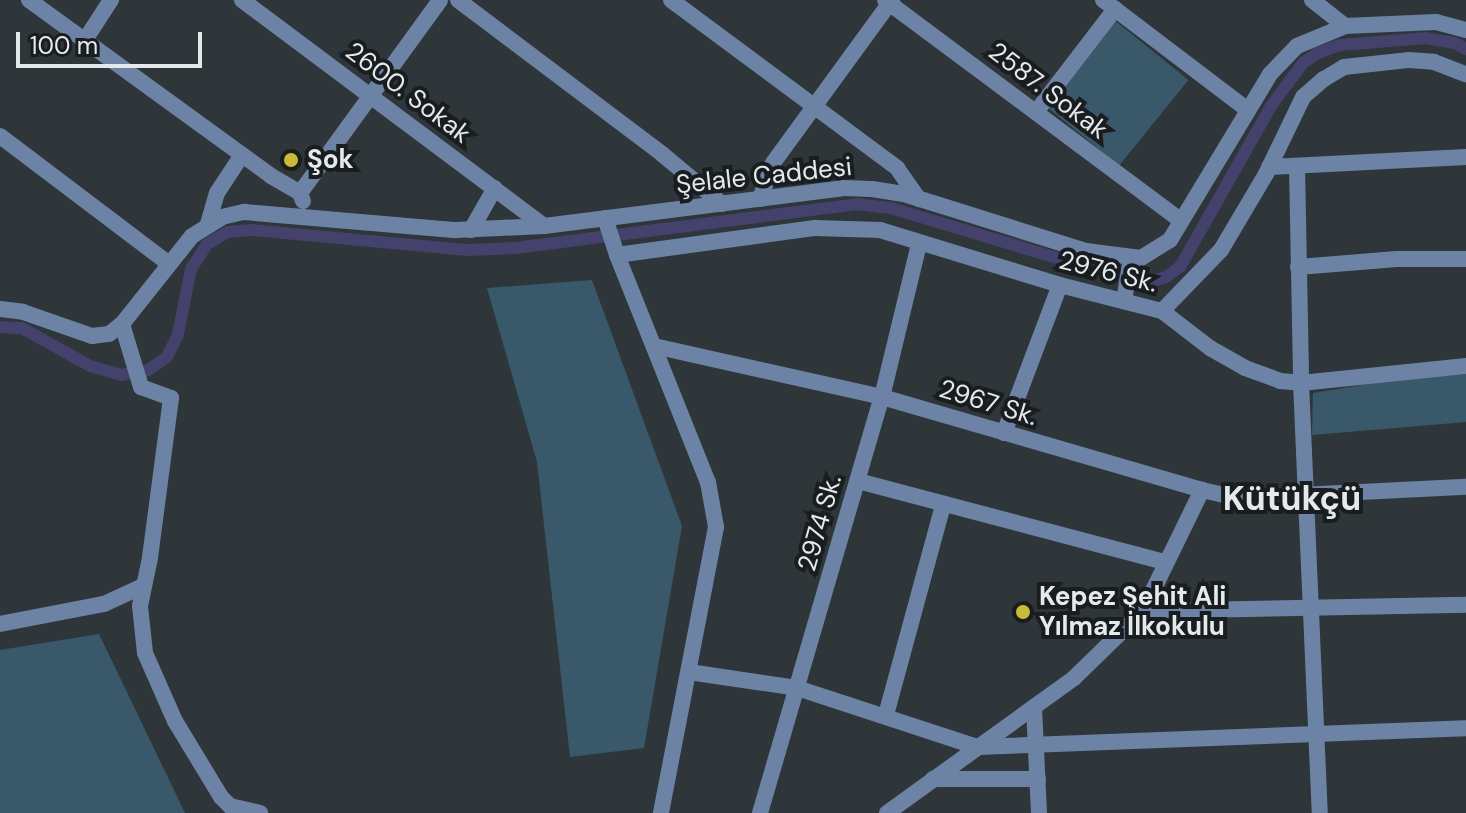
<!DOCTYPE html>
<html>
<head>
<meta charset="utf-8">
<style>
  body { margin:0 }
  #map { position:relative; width:1466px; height:813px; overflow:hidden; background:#2e363a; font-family:"DM Sans",sans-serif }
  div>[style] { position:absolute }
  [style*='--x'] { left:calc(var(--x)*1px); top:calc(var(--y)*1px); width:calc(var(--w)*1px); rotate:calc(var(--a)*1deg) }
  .green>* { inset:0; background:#39596a; transform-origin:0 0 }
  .canal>* { height:12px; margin:-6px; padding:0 6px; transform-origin:6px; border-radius:6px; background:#44426d }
  .minor>* { height:16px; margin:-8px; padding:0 8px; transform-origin:8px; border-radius:8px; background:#6d83a6 }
  .dots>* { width:22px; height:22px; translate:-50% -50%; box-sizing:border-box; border:4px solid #191d1f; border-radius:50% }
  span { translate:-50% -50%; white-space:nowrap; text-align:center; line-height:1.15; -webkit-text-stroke:8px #191d1f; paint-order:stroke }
  .street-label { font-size:26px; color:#e4e9ec }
  .poi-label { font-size:26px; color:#e4e9ec; font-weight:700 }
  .left { translate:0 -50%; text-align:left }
  .district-label { font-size:34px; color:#e4e9ec; font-weight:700 }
  .scale { position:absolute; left:16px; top:32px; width:186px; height:36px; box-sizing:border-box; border:4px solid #e4e9ec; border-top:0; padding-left:10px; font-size:24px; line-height:28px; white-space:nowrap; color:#e4e9ec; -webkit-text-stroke:6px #191d1f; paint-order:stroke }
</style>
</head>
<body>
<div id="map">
  <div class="green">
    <div style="left:1113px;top:19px;width:97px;height:110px;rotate:39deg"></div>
    <div style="clip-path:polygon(592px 280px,682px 526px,644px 748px,570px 757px,537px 462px,487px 288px)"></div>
    <div style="clip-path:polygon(1466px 374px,1466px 422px,1312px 435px,1313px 393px,1392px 380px)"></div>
    <div style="clip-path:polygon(99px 634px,185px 813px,0 813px,0 650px)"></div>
  </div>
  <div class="canal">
    <div style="--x:0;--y:327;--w:22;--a:3"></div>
    <div style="--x:22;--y:328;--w:78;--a:29.2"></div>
    <div style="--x:90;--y:366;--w:32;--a:16"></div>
    <div style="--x:121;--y:375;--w:27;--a:-10"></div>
    <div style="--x:148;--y:370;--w:23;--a:-34"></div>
    <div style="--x:167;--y:357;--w:25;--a:-64"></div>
    <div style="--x:178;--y:334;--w:66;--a:-78.7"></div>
    <div style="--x:191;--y:269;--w:30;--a:-57"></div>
    <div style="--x:207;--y:244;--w:24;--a:-30"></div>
    <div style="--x:228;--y:232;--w:24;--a:-5"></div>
    <div style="--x:252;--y:230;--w:218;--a:5.3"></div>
    <div style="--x:469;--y:250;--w:46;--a:-2.5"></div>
    <div style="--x:515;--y:248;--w:345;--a:-7.3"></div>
    <div style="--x:857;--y:204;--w:34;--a:7"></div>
    <div style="--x:891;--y:208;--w:221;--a:16.8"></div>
    <div style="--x:1103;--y:272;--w:48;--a:12"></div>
    <div style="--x:1150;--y:282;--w:17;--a:-17"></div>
    <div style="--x:1166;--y:277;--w:17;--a:-36"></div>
    <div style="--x:1180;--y:267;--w:185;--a:-60.5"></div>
    <div style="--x:1271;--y:106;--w:54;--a:-53.3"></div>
    <div style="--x:1303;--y:63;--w:18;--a:-34"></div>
    <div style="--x:1318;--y:53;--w:23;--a:-20"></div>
    <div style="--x:1340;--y:45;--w:86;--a:-4.7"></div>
    <div style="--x:1426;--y:38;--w:29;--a:10"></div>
    <div style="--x:1455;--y:43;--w:13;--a:29"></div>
  </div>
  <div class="minor">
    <div style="--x:29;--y:0;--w:299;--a:36"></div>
    <div style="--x:271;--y:176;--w:34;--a:30"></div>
    <div style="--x:242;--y:0;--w:377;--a:36.8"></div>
    <div style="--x:458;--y:0;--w:256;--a:37"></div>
    <div style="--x:662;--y:154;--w:78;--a:39.8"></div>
    <div style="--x:671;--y:0;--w:282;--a:36.6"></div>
    <div style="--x:897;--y:168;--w:38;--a:55"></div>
    <div style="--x:885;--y:0;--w:369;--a:36.7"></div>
    <div style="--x:1103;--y:0;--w:182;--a:37.2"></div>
    <div style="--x:1312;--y:0;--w:42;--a:38.2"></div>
    <div style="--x:85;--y:40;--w:48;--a:-57"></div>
    <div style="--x:1036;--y:112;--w:130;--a:-52.5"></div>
    <div style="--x:0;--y:136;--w:212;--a:37.1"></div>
    <div style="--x:1297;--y:166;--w:217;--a:88.9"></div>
    <div style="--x:1301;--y:383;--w:430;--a:87.5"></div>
    <div style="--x:1269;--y:167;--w:197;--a:-2.9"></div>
    <div style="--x:760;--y:199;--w:38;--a:-70"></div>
    <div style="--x:773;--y:163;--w:202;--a:-53.9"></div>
    <div style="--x:303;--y:201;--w:9;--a:-111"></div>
    <div style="--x:300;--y:193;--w:238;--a:-54"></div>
    <div style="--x:605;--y:218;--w:39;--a:72"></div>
    <div style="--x:617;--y:255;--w:245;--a:68.2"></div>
    <div style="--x:708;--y:482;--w:46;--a:79.9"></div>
    <div style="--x:716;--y:527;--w:291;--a:100.9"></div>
    <div style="--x:208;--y:224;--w:32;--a:-74"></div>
    <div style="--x:217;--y:193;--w:45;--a:-56.7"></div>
    <div style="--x:471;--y:230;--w:48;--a:-60.3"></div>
    <div style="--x:617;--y:255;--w:200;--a:-7.8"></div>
    <div style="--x:815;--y:228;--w:65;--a:1.8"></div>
    <div style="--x:880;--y:230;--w:188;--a:17"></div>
    <div style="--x:1060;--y:285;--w:105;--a:14.3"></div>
    <div style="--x:1162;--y:311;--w:85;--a:-46"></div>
    <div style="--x:1221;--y:250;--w:88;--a:-59.4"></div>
    <div style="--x:1266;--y:174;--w:85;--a:-64.3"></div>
    <div style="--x:1303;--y:97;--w:28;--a:-41"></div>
    <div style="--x:1324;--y:79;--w:23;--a:-31"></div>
    <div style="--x:1344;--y:67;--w:64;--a:-6.2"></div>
    <div style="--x:1408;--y:60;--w:26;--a:4"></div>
    <div style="--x:1434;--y:62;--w:34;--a:21"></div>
    <div style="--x:1298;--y:267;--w:99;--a:-4.6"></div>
    <div style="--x:1397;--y:259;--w:69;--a:0"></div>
    <div style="--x:1124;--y:301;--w:44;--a:-80.8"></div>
    <div style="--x:0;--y:309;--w:23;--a:7"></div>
    <div style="--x:23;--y:312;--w:73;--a:19.2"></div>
    <div style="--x:92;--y:336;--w:17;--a:-7"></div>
    <div style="--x:109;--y:334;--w:16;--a:-38"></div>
    <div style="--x:122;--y:324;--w:112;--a:-51.5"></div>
    <div style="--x:192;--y:236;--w:36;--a:-32"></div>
    <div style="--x:222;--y:217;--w:23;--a:-13"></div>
    <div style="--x:244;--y:212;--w:213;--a:4.9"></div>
    <div style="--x:456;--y:230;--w:88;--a:-2.6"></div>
    <div style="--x:544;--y:226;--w:301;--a:-7.2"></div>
    <div style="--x:843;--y:188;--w:29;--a:2"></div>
    <div style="--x:872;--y:189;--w:32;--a:9"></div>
    <div style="--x:904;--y:194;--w:191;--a:17.4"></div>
    <div style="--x:1086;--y:251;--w:55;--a:7.3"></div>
    <div style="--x:1141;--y:258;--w:34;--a:-32"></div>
    <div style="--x:1170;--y:240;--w:194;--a:-58.9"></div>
    <div style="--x:1270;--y:74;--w:39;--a:-46"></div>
    <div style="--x:1297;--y:46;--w:52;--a:-22.6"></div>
    <div style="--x:1345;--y:26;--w:91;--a:-2.5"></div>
    <div style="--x:1436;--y:22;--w:31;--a:15"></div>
    <div style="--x:1162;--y:311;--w:61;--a:37.6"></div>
    <div style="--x:1210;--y:348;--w:40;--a:29.7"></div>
    <div style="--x:1245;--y:368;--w:37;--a:20"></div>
    <div style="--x:1280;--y:381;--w:21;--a:5"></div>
    <div style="--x:1301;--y:383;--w:166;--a:-5.9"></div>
    <div style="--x:122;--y:324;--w:66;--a:73.2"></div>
    <div style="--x:141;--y:387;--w:32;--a:20"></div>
    <div style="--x:171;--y:398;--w:161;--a:97.5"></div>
    <div style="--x:150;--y:558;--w:49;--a:101.8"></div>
    <div style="--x:140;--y:606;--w:47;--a:83.9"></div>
    <div style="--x:145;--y:653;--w:74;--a:66.2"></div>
    <div style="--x:175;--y:721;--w:89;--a:58.8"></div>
    <div style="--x:221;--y:797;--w:13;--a:45"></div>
    <div style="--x:230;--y:806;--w:31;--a:13"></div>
    <div style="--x:654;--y:346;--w:234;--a:12.6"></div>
    <div style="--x:882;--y:397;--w:333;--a:16.2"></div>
    <div style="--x:1202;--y:490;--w:37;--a:13"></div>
    <div style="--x:1238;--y:498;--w:228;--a:-2.8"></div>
    <div style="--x:1004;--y:433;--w:158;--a:-69.3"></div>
    <div style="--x:858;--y:481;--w:317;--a:14.8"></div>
    <div style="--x:1143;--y:611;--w:323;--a:-1.1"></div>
    <div style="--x:0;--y:624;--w:106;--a:-10.9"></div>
    <div style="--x:104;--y:604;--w:43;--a:-24.8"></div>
    <div style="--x:689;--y:672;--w:109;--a:8.4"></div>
    <div style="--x:797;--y:688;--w:190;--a:18.1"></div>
    <div style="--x:978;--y:747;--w:488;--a:-2.2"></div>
    <div style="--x:1034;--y:707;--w:106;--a:87.3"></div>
    <div style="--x:886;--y:715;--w:218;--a:-74.8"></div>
    <div style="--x:933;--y:779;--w:105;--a:0"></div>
    <div style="--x:760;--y:813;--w:434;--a:-73.7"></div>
    <div style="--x:882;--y:397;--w:157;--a:-76.4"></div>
    <div style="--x:887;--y:813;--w:231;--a:-35.8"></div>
    <div style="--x:1074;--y:678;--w:96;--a:-44.2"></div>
    <div style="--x:1143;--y:611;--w:135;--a:-64"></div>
  </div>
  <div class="dots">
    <div style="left:291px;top:160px;background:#c9bb3a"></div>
    <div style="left:1023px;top:612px;background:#c9bb3a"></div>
  </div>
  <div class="street-label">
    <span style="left:1048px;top:91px;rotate:37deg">2587. Sokak</span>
    <span style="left:408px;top:93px;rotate:37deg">2600. Sokak</span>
    <span style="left:764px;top:176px;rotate:-6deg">Şelale Caddesi</span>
    <span style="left:1108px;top:272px;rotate:14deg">2976 Sk.</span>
    <span style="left:988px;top:403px;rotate:17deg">2967 Sk.</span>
    <span style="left:820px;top:523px;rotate:-74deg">2974 Sk.</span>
  </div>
  <div class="poi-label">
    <span class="left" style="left:307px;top:160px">Şok</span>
    <span class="left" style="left:1039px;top:612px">Kepez Şehit Ali<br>Yılmaz İlkokulu</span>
  </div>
  <div class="district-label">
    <span style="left:1292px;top:499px">Kütükçü</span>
  </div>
  <div class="scale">100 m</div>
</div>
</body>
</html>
